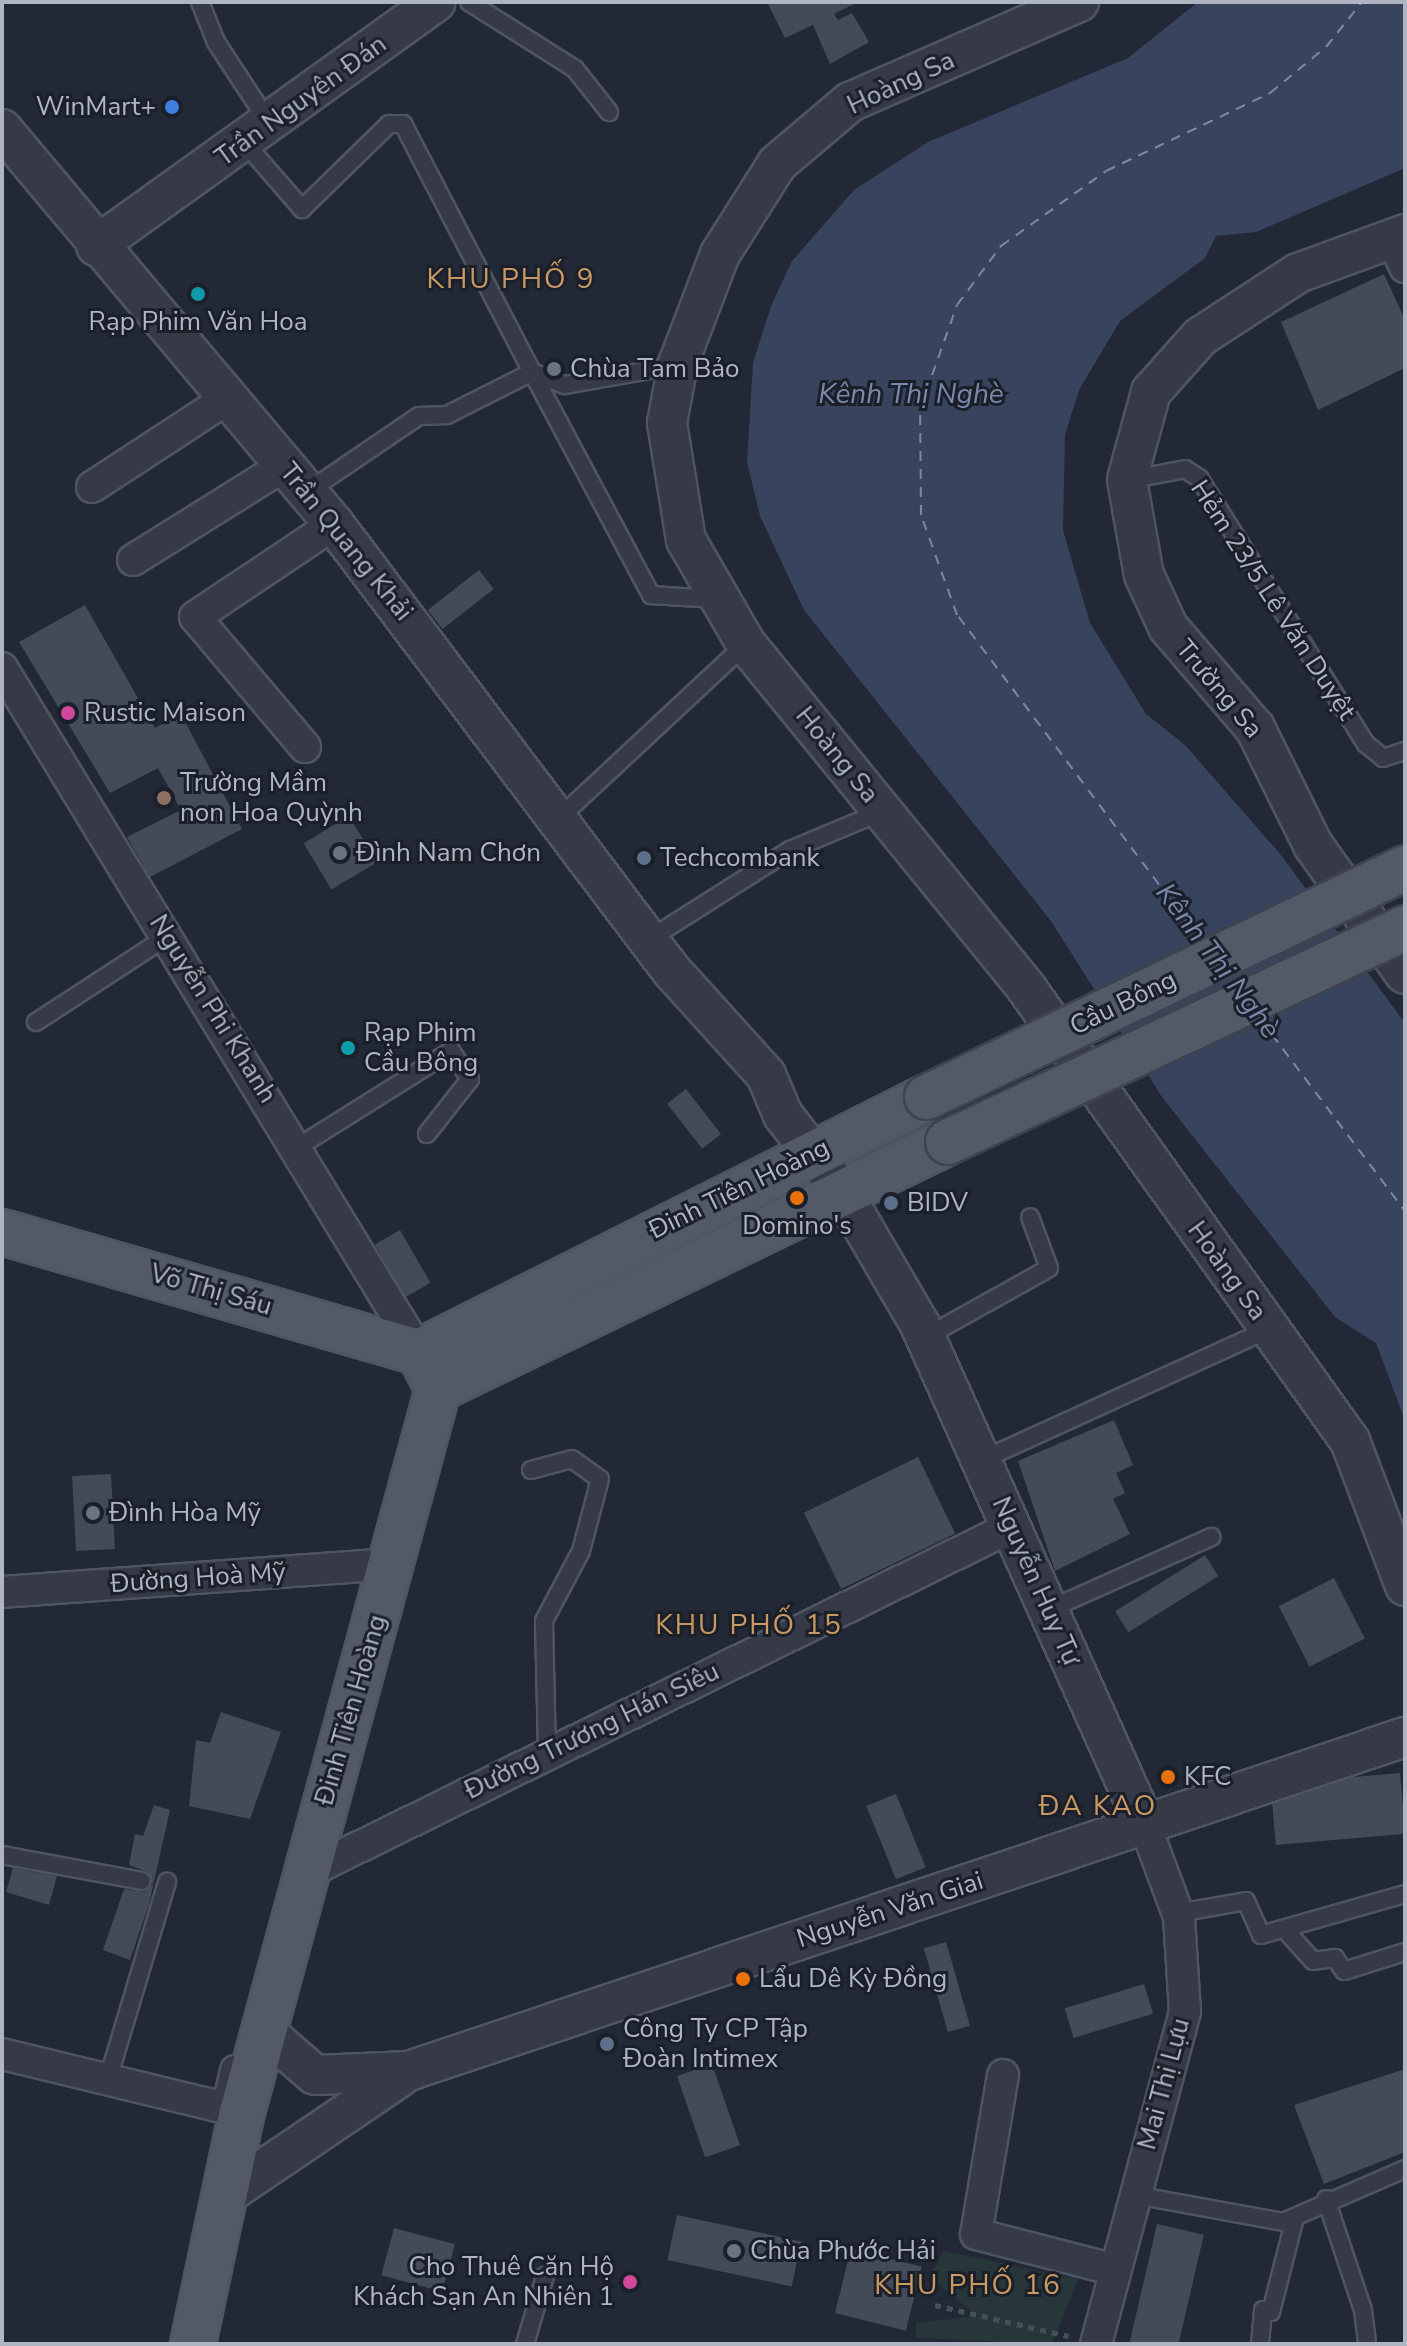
<!DOCTYPE html>
<html>
<head>
<meta charset="utf-8">
<style>
  body { margin:0 }
  #map { position:relative; width:1407px; height:2346px; overflow:hidden; background:#222835; font-family:"Nunito Sans",sans-serif }
  div>[style] { position:absolute }
  [style*='--x'] { left:calc(var(--x)*1px); top:calc(var(--y)*1px); width:calc(var(--w)*1px); rotate:calc(var(--a)*1deg) }
  .green>* { inset:0; background:#263639 }
  .water>* { inset:0; background:#38445d }
  .ferry>* { height:2px; margin-top:-1px; transform-origin:0; background:repeating-linear-gradient(90deg,#7a89a9 0 10px,transparent 0 18px) }
  .building>* { inset:0; background:#434b59; transform-origin:0 0 }
  .path>* { height:5px; margin-top:-2.5px; transform-origin:0; background:repeating-linear-gradient(90deg,#435155 0 6px,transparent 0 12px) }
  .roads { filter:drop-shadow(2px 0 #4f5560) drop-shadow(-2px 0 #4f5560) drop-shadow(0 2px #4f5560) drop-shadow(0 -2px #4f5560) }
  .service>* { height:16px; margin:-8px; padding:0 8px; transform-origin:8px; border-radius:8px; background:#353a46 }
  .minor>* { height:30px; margin:-15px; padding:0 15px; transform-origin:15px; border-radius:15px; background:#353a46 }
  .tertiary>* { height:38px; margin:-19px; padding:0 19px; transform-origin:19px; border-radius:19px; background:#353a46 }
  .primary>* { height:44px; margin:-22px; padding:0 22px; transform-origin:22px; border-radius:22px; background:#535966 }
  .bridges { filter:drop-shadow(2px 0 #3e434f) drop-shadow(-2px 0 #3e434f) drop-shadow(0 2px #3e434f) drop-shadow(0 -2px #3e434f) }
  .primary-bridge>* { height:44px; margin:-22px; padding:0 22px; transform-origin:22px; border-radius:22px; background:#535966 }
  .dots>* { width:22px; height:22px; translate:-50% -50%; box-sizing:border-box; border:4px solid #1a1f2a; border-radius:50% }
  span { translate:-50% -50%; white-space:nowrap; text-align:center; line-height:1.15; -webkit-text-stroke:6px #1a1f2a; paint-order:stroke }
  .street-label { font-size:26px; color:#afb5c2 }
  .poi-label { font-size:26px; color:#afb5c2 }
  .right { translate:-100% -50%; text-align:right }
  .left { translate:0 -50%; text-align:left }
  .neighbourhood-label { font-size:28px; color:#c99963; letter-spacing:2px }
  .water-label { font-size:28px; color:#7a89a9; font-style:italic }
  .frame { position:absolute; inset:0; border:4px solid #afb5c2; pointer-events:none }
</style>
</head>
<body>
<div id="map">
  <div class="green">
    <div style="clip-path:polygon(943px 2251px,1078px 2279px,1052px 2344px,916px 2338px,916px 2323px,978px 2316px,930px 2278px)"></div>
  </div>
  <div class="water">
    <div style="clip-path:polygon(1198px 2px,1405px 2px,1405px 168px,1256px 232px,1216px 236px,1205px 258px,1120px 321px,1079px 390px,1065px 435px,1063px 530px,1090px 623px,1146px 714px,1185px 745px,1281px 855px,1405px 1023px,1405px 1421px,1376px 1343px,1335px 1317px,1162px 1097px,1051px 921px,804px 610px,760px 516px,747px 462px,753px 363px,771px 306px,792px 261px,854px 190px,928px 142px,1128px 58px)"></div>
  </div>
  <div class="ferry">
    <div style="--x:1202;--y:942;--w:409;--a:-126.8"></div>
    <div style="--x:957;--y:615;--w:106;--a:-109.8"></div>
    <div style="--x:921;--y:515;--w:106;--a:-90.5"></div>
    <div style="--x:920;--y:409;--w:110;--a:-70.4"></div>
    <div style="--x:957;--y:305;--w:74;--a:-53.3"></div>
    <div style="--x:1001;--y:246;--w:129;--a:-35.5"></div>
    <div style="--x:1106;--y:171;--w:182;--a:-25.4"></div>
    <div style="--x:1270;--y:93;--w:72;--a:-39.4"></div>
    <div style="--x:1326;--y:47;--w:58;--a:-51.3"></div>
    <div style="--x:1261;--y:1020;--w:239;--a:53"></div>
  </div>
  <div class="building">
    <div style="clip-path:polygon(767px 2px,858px 2px,834px 14px,838px 20px,852px 13px,869px 42px,830px 64px,813px 25px,785px 38px)"></div>
    <div style="clip-path:polygon(1384px 274px,1405px 320px,1405px 368px,1318px 410px,1281px 322px)"></div>
    <div style="left:479px;top:570px;width:24px;height:65px;rotate:52deg"></div>
    <div style="clip-path:polygon(85px 605px,155px 728px,181px 714px,242px 829px,150px 877px,127px 837px,181px 810px,158px 768px,110px 793px,19px 642px)"></div>
    <div style="left:349px;top:816px;width:54px;height:53px;rotate:59deg"></div>
    <div style="left:686px;top:1089px;width:57px;height:24px;rotate:52deg"></div>
    <div style="left:400px;top:1230px;width:61px;height:29px;rotate:60deg"></div>
    <div style="clip-path:polygon(1114px 1420px,1133px 1465px,1116px 1473px,1125px 1493px,1113px 1499px,1130px 1534px,1055px 1571px,1018px 1461px)"></div>
    <div style="left:918px;top:1457px;width:85px;height:127px;rotate:64deg"></div>
    <div style="left:111px;top:1474px;width:75px;height:39px;rotate:87deg"></div>
    <div style="left:1205px;top:1555px;width:25px;height:106px;rotate:58deg"></div>
    <div style="left:1334px;top:1578px;width:68px;height:62px;rotate:63deg"></div>
    <div style="clip-path:polygon(221px 1712px,281px 1732px,250px 1819px,189px 1806px,196px 1740px,210px 1743px)"></div>
    <div style="left:1400px;top:1773px;width:61px;height:130px;rotate:85deg"></div>
    <div style="left:896px;top:1794px;width:79px;height:32px;rotate:68deg"></div>
    <div style="clip-path:polygon(154px 1805px,170px 1810px,149px 1904px,130px 1960px,103px 1950px,124px 1889px,145px 1892px,153px 1884px,148px 1872px,129px 1865px,135px 1834px,143px 1836px)"></div>
    <div style="clip-path:polygon(13px 1868px,57px 1876px,49px 1905px,6px 1892px)"></div>
    <div style="left:946px;top:1942px;width:87px;height:23px;rotate:74deg"></div>
    <div style="left:1144px;top:1984px;width:31px;height:83px;rotate:73deg"></div>
    <div style="left:712px;top:2064px;width:86px;height:37px;rotate:71deg"></div>
    <div style="clip-path:polygon(1405px 2069px,1405px 2152px,1324px 2184px,1294px 2105px)"></div>
    <div style="left:677px;top:2215px;width:127px;height:46px;rotate:12deg"></div>
    <div style="left:1157px;top:2224px;width:48px;height:123px;rotate:13deg"></div>
    <div style="left:394px;top:2228px;width:63px;height:49px;rotate:15deg"></div>
    <div style="left:851px;top:2249px;width:73px;height:66px;rotate:14deg"></div>
  </div>
  <div class="path">
    <div style="--x:935;--y:2305;--w:137;--a:13.1"></div>
  </div>
  <div class="roads">
    <div class="service">
      <div style="--x:200;--y:2;--w:43;--a:68.2"></div>
      <div style="--x:216;--y:42;--w:97;--a:56.8"></div>
      <div style="--x:469;--y:2;--w:125;--a:32.3"></div>
      <div style="--x:575;--y:69;--w:55;--a:51.7"></div>
      <div style="--x:244;--y:142;--w:89;--a:49.1"></div>
      <div style="--x:302;--y:209;--w:122;--a:-44.3"></div>
      <div style="--x:389;--y:124;--w:14;--a:0"></div>
      <div style="--x:403;--y:124;--w:280;--a:62.5"></div>
      <div style="--x:532;--y:372;--w:35;--a:22"></div>
      <div style="--x:565;--y:385;--w:115;--a:-10"></div>
      <div style="--x:1128;--y:480;--w:58;--a:-10.9"></div>
      <div style="--x:1185;--y:469;--w:17;--a:33"></div>
      <div style="--x:1199;--y:478;--w:314;--a:57.9"></div>
      <div style="--x:1366;--y:744;--w:22;--a:39"></div>
      <div style="--x:1383;--y:758;--w:23;--a:-18"></div>
      <div style="--x:307;--y:492;--w:135;--a:-34.2"></div>
      <div style="--x:419;--y:416;--w:28;--a:-2"></div>
      <div style="--x:447;--y:415;--w:95;--a:-26.8"></div>
      <div style="--x:532;--y:372;--w:253;--a:61.9"></div>
      <div style="--x:651;--y:595;--w:64;--a:3.6"></div>
      <div style="--x:557;--y:820;--w:258;--a:-43"></div>
      <div style="--x:648;--y:940;--w:168;--a:-32.4"></div>
      <div style="--x:790;--y:850;--w:99;--a:-22.7"></div>
      <div style="--x:36;--y:1022;--w:158;--a:-33.1"></div>
      <div style="--x:298;--y:1147;--w:181;--a:-32.1"></div>
      <div style="--x:451;--y:1051;--w:34;--a:56"></div>
      <div style="--x:470;--y:1079;--w:70;--a:128"></div>
      <div style="--x:924;--y:1338;--w:143;--a:-29.2"></div>
      <div style="--x:1049;--y:1268;--w:54;--a:-110.4"></div>
      <div style="--x:982;--y:1460;--w:315;--a:-24.5"></div>
      <div style="--x:531;--y:1470;--w:42;--a:-15"></div>
      <div style="--x:572;--y:1459;--w:34;--a:36"></div>
      <div style="--x:600;--y:1479;--w:74;--a:104.8"></div>
      <div style="--x:581;--y:1551;--w:79;--a:117.9"></div>
      <div style="--x:544;--y:1621;--w:130;--a:88.7"></div>
      <div style="--x:1048;--y:1610;--w:179;--a:-24.1"></div>
      <div style="--x:2;--y:1855;--w:142;--a:10.5"></div>
      <div style="--x:1178;--y:1913;--w:69;--a:-10"></div>
      <div style="--x:1246;--y:1901;--w:37;--a:66"></div>
      <div style="--x:1261;--y:1935;--w:150;--a:-15.9"></div>
      <div style="--x:1286;--y:1931;--w:40;--a:48"></div>
      <div style="--x:1313;--y:1961;--w:22;--a:-8"></div>
      <div style="--x:1335;--y:1958;--w:16;--a:55"></div>
      <div style="--x:1344;--y:1971;--w:64;--a:-17.3"></div>
      <div style="--x:108;--y:2079;--w:206;--a:-73.3"></div>
      <div style="--x:1135;--y:2195;--w:150;--a:10.3"></div>
      <div style="--x:1283;--y:2222;--w:133;--a:-23.5"></div>
      <div style="--x:1326;--y:2199;--w:117;--a:71.6"></div>
      <div style="--x:1363;--y:2310;--w:34;--a:83"></div>
      <div style="--x:525;--y:2344;--w:71;--a:-73.6"></div>
      <div style="--x:1260;--y:2344;--w:34;--a:-85"></div>
      <div style="--x:1263;--y:2310;--w:8;--a:14"></div>
      <div style="--x:1271;--y:2312;--w:97;--a:-75.7"></div>
    </div>
    <div class="minor">
      <div style="--x:1392;--y:239;--w:31;--a:65"></div>
      <div style="--x:92;--y:487;--w:163;--a:-33.2"></div>
      <div style="--x:133;--y:560;--w:179;--a:-32"></div>
      <div style="--x:2;--y:668;--w:801;--a:58.63"></div>
      <div style="--x:305;--y:747;--w:170;--a:-130.2"></div>
      <div style="--x:195;--y:617;--w:167;--a:-33.8"></div>
      <div style="--x:2;--y:1592;--w:393;--a:-4.1"></div>
      <div style="--x:304;--y:1874;--w:788;--a:-26.14"></div>
      <div style="--x:2;--y:2054;--w:221;--a:13.6"></div>
      <div style="--x:217;--y:2106;--w:13;--a:-23"></div>
      <div style="--x:229;--y:2101;--w:31;--a:-77"></div>
      <div style="--x:1003;--y:2075;--w:161;--a:99.6"></div>
      <div style="--x:976;--y:2234;--w:144;--a:14.5"></div>
      <div style="--x:1096;--y:2344;--w:344;--a:-75"></div>
      <div style="--x:1185;--y:2012;--w:95;--a:-93.6"></div>
      <div style="--x:1179;--y:1917;--w:98;--a:-110.3"></div>
    </div>
    <div class="tertiary">
      <div style="--x:1079;--y:2;--w:250;--a:156.4"></div>
      <div style="--x:850;--y:102;--w:96;--a:139.7"></div>
      <div style="--x:777;--y:164;--w:107;--a:122.3"></div>
      <div style="--x:720;--y:254;--w:118;--a:110.9"></div>
      <div style="--x:678;--y:364;--w:60;--a:100.6"></div>
      <div style="--x:667;--y:423;--w:119;--a:80.8"></div>
      <div style="--x:686;--y:540;--w:120;--a:60"></div>
      <div style="--x:746;--y:644;--w:445;--a:50.8"></div>
      <div style="--x:1027;--y:989;--w:556;--a:54.45"></div>
      <div style="--x:1350;--y:1441;--w:155;--a:69.2"></div>
      <div style="--x:2;--y:129;--w:516;--a:49.95"></div>
      <div style="--x:334;--y:524;--w:559;--a:52.93"></div>
      <div style="--x:671;--y:970;--w:142;--a:47.9"></div>
      <div style="--x:766;--y:1075;--w:43;--a:67"></div>
      <div style="--x:783;--y:1115;--w:98;--a:52.4"></div>
      <div style="--x:843;--y:1193;--w:153;--a:59.7"></div>
      <div style="--x:920;--y:1325;--w:548;--a:65.77"></div>
      <div style="--x:1405;--y:234;--w:114;--a:160"></div>
      <div style="--x:1298;--y:273;--w:117;--a:146.9"></div>
      <div style="--x:1200;--y:337;--w:74;--a:131.7"></div>
      <div style="--x:1151;--y:392;--w:91;--a:105.3"></div>
      <div style="--x:1127;--y:480;--w:97;--a:79.9"></div>
      <div style="--x:1144;--y:575;--w:57;--a:65.2"></div>
      <div style="--x:1168;--y:627;--w:133;--a:49.3"></div>
      <div style="--x:1255;--y:728;--w:131;--a:63.6"></div>
      <div style="--x:1313;--y:845;--w:158;--a:54.5"></div>
      <div style="--x:96;--y:246;--w:418;--a:-35.7"></div>
      <div style="--x:264;--y:2031;--w:67;--a:40.8"></div>
      <div style="--x:315;--y:2075;--w:94;--a:-2.4"></div>
      <div style="--x:409;--y:2071;--w:1051;--a:-18.54"></div>
      <div style="--x:227;--y:2194;--w:209;--a:-34.1"></div>
    </div>
    <div class="primary">
      <div style="--x:2;--y:1232;--w:434;--a:16.1"></div>
      <div style="--x:419;--y:1352;--w:568;--a:-26.66"></div>
      <div style="--x:438;--y:1389;--w:567;--a:-25.84"></div>
      <div style="--x:193;--y:2344;--w:233;--a:-78.1"></div>
      <div style="--x:241;--y:2116;--w:753;--a:-74.84"></div>
      <div style="--x:438;--y:1389;--w:42;--a:-117.2"></div>
    </div>
  </div>
  <div class="bridges">
    <div class="primary-bridge">
      <div style="--x:927;--y:1097;--w:530;--a:-25.6"></div>
      <div style="--x:948;--y:1142;--w:505;--a:-25.09"></div>
    </div>
  </div>
  <div class="dots">
    <div style="left:172px;top:107px;background:#3f7fe0"></div>
    <div style="left:198px;top:294px;background:#0f9aa8"></div>
    <div style="left:554px;top:369px;background:#6b7280"></div>
    <div style="left:68px;top:713px;background:#d1479c"></div>
    <div style="left:164px;top:798px;background:#8d6e63"></div>
    <div style="left:340px;top:853px;background:#6b7280"></div>
    <div style="left:644px;top:858px;background:#5c6f8a"></div>
    <div style="left:348px;top:1048px;background:#0f9aa8"></div>
    <div style="left:797px;top:1198px;background:#e8710a"></div>
    <div style="left:891px;top:1203px;background:#5c6f8a"></div>
    <div style="left:93px;top:1513px;background:#6b7280"></div>
    <div style="left:1168px;top:1777px;background:#e8710a"></div>
    <div style="left:743px;top:1979px;background:#e8710a"></div>
    <div style="left:607px;top:2044px;background:#5c6f8a"></div>
    <div style="left:734px;top:2251px;background:#6b7280"></div>
    <div style="left:630px;top:2282px;background:#d1479c"></div>
  </div>
  <div class="street-label">
    <span style="left:901px;top:83px;rotate:-25deg">Hoàng Sa</span>
    <span style="left:301px;top:101px;rotate:-36deg">Trần Nguyên Đán</span>
    <span style="left:346px;top:542px;rotate:51deg">Trần Quang Khải</span>
    <span style="left:1273px;top:600px;rotate:57deg">Hẻm 23/5 Lê Văn Duyệt</span>
    <span style="left:1219px;top:689px;rotate:50deg">Trường Sa</span>
    <span style="left:837px;top:755px;rotate:51deg">Hoàng Sa</span>
    <span style="left:1123px;top:1003px;rotate:-26deg">Cầu Bông</span>
    <span style="left:213px;top:1009px;rotate:58deg">Nguyễn Phi Khanh</span>
    <span style="left:739px;top:1189px;rotate:-26deg">Đinh Tiên Hoàng</span>
    <span style="left:1227px;top:1271px;rotate:54deg">Hoàng Sa</span>
    <span style="left:211px;top:1290px;rotate:16deg">Võ Thị Sáu</span>
    <span style="left:198px;top:1578px;rotate:-4deg">Đường Hoà Mỹ</span>
    <span style="left:1036px;top:1581px;rotate:66deg">Nguyễn Huy Tự</span>
    <span style="left:351px;top:1710px;rotate:-74deg">Đinh Tiên Hoàng</span>
    <span style="left:592px;top:1731px;rotate:-26deg">Đường Trương Hán Siêu</span>
    <span style="left:890px;top:1910px;rotate:-18deg">Nguyễn Văn Giai</span>
    <span style="left:1164px;top:2084px;rotate:-75deg">Mai Thị Lựu</span>
  </div>
  <div class="poi-label">
    <span class="right" style="left:156px;top:107px">WinMart+</span>
    <span style="left:198px;top:322px">Rạp Phim Văn Hoa</span>
    <span class="left" style="left:570px;top:369px">Chùa Tam Bảo</span>
    <span class="left" style="left:84px;top:713px">Rustic Maison</span>
    <span class="left" style="left:180px;top:798px">Trường Mầm<br>non Hoa Quỳnh</span>
    <span class="left" style="left:356px;top:853px">Đình Nam Chơn</span>
    <span class="left" style="left:660px;top:858px">Techcombank</span>
    <span class="left" style="left:364px;top:1048px">Rạp Phim<br>Cầu Bông</span>
    <span class="left" style="left:907px;top:1203px">BIDV</span>
    <span style="left:797px;top:1226px">Domino's</span>
    <span class="left" style="left:109px;top:1513px">Đình Hòa Mỹ</span>
    <span class="left" style="left:1184px;top:1777px">KFC</span>
    <span class="left" style="left:759px;top:1979px">Lẩu Dê Kỳ Đồng</span>
    <span class="left" style="left:623px;top:2044px">Công Ty CP Tập<br>Đoàn Intimex</span>
    <span class="left" style="left:750px;top:2251px">Chùa Phước Hải</span>
    <span class="right" style="left:614px;top:2282px">Cho Thuê Căn Hộ<br>Khách Sạn An Nhiên 1</span>
  </div>
  <div class="neighbourhood-label">
    <span style="left:511px;top:279px">KHU PHỐ 9</span>
    <span style="left:749px;top:1625px">KHU PHỐ 15</span>
    <span style="left:1098px;top:1806px">ĐA KAO</span>
    <span style="left:968px;top:2285px">KHU PHỐ 16</span>
  </div>
  <div class="water-label">
    <span style="left:911px;top:394px">Kênh Thị Nghè</span>
    <span style="left:1218px;top:961px;rotate:53deg">Kênh Thị Nghè</span>
  </div>
  <div class="frame"></div>
</div>
</body>
</html>
